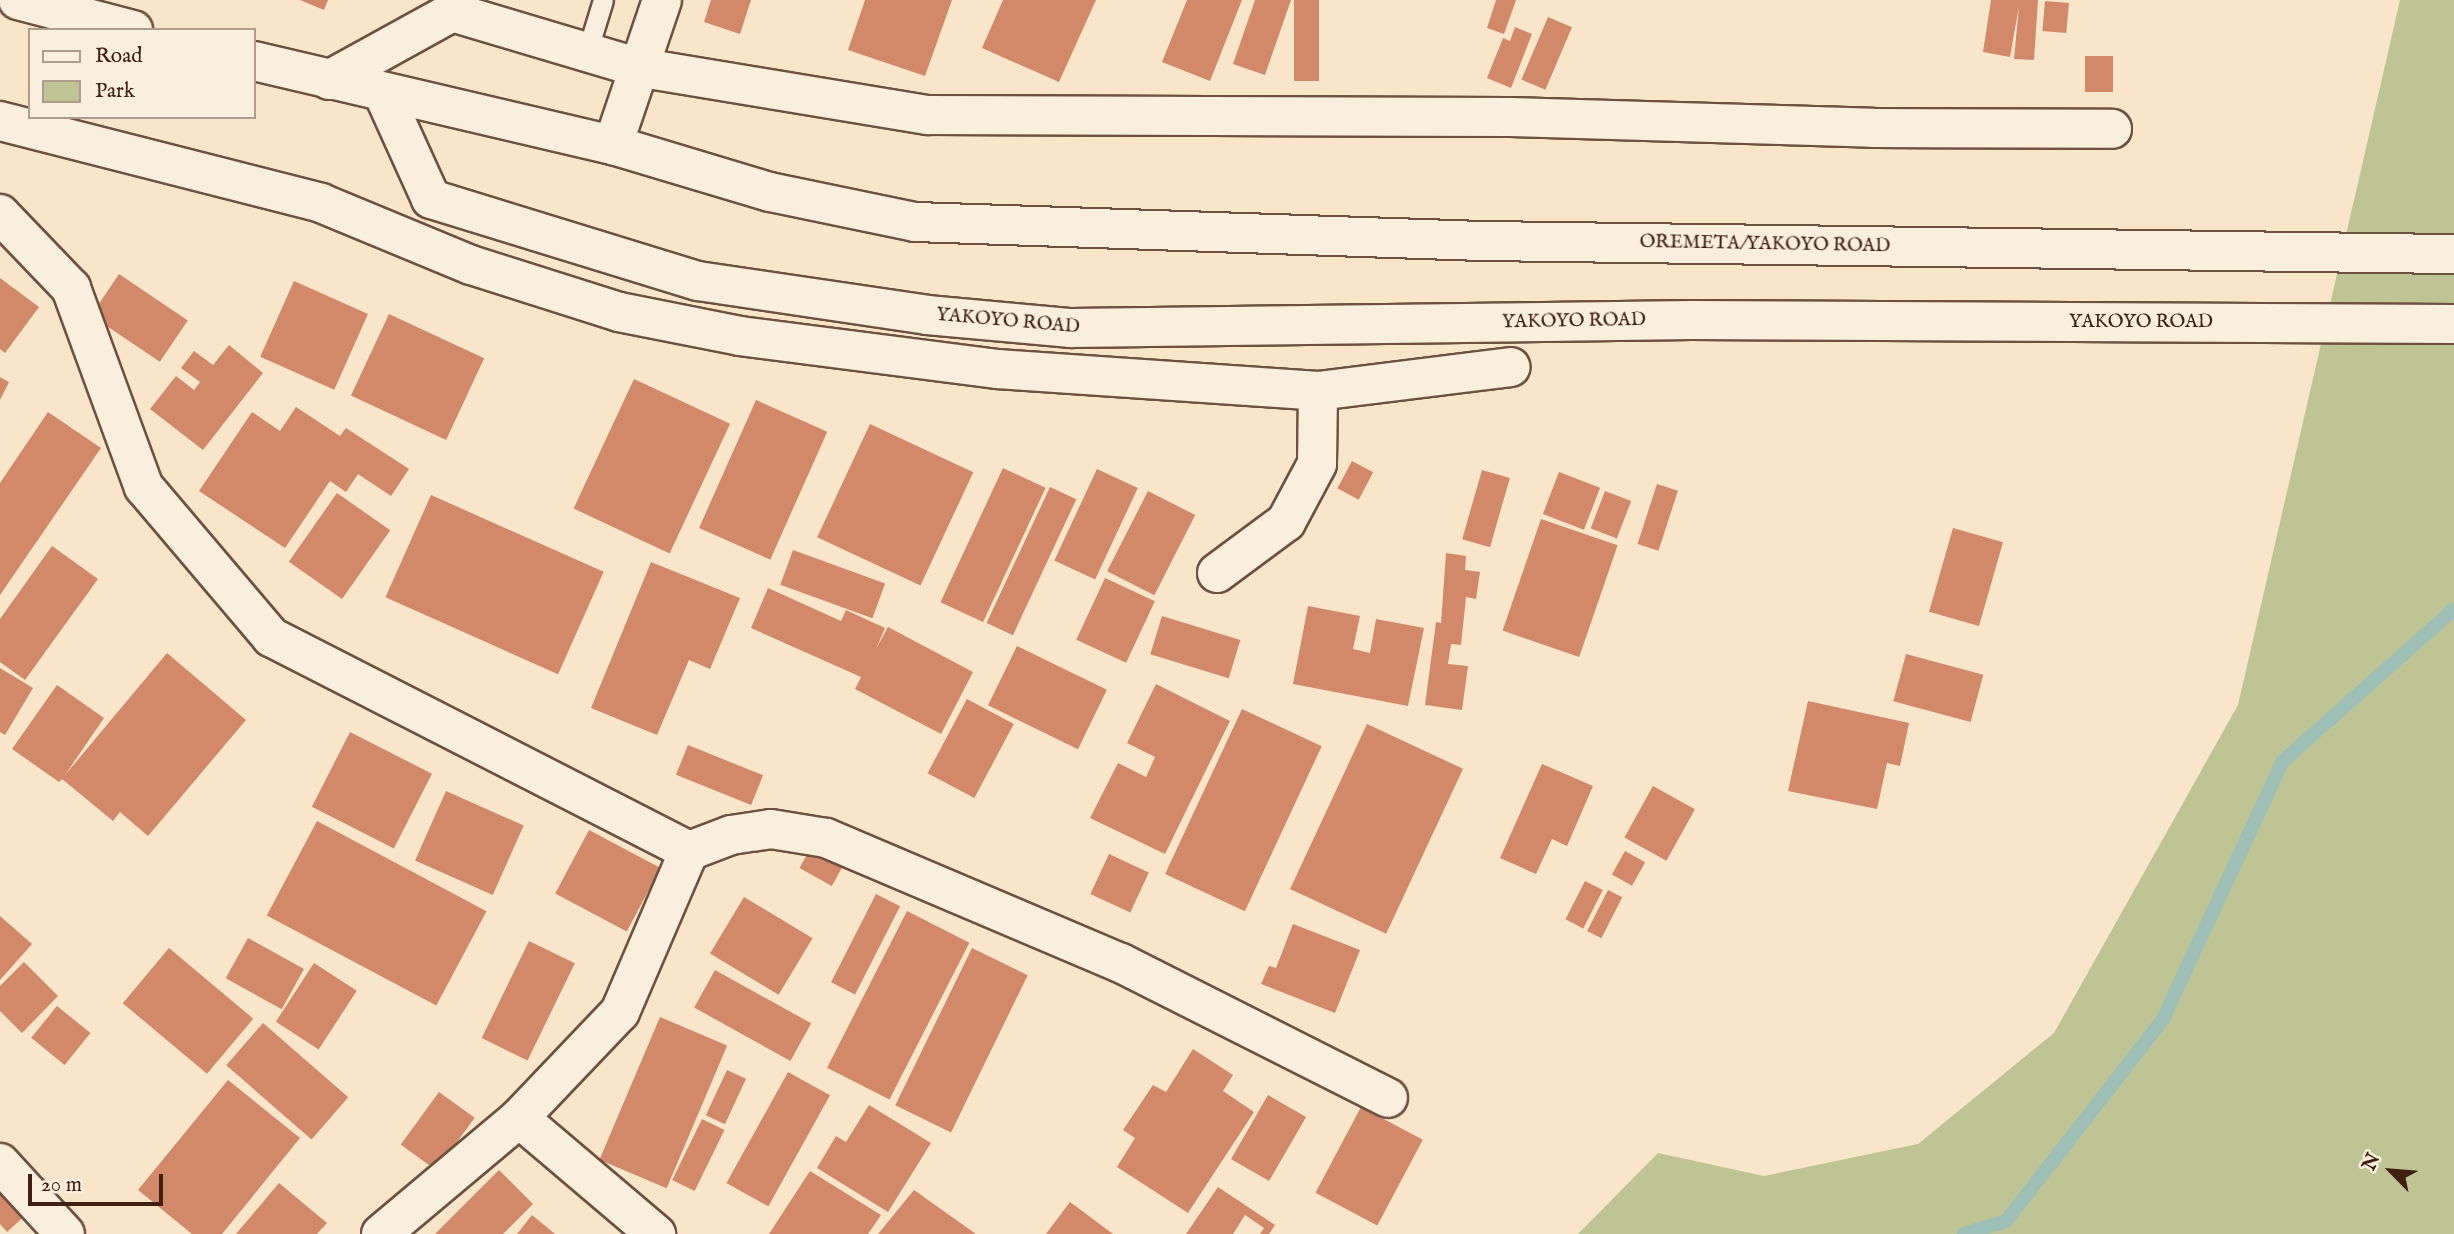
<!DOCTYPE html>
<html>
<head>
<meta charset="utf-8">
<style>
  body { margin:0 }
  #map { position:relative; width:2454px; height:1234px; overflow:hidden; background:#f8e5ca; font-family:"IM FELL English",serif }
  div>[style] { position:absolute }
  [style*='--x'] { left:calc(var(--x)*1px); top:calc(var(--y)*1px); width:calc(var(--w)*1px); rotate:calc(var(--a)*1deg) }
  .green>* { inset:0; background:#bfc495 }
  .stream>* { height:14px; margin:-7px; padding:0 7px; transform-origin:7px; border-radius:7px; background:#9dbfb6 }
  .building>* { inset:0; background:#d1896a; transform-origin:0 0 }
  .roads { filter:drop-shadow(2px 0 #6e5141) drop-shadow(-2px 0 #6e5141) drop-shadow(0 2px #6e5141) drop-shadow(0 -2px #6e5141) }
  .service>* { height:19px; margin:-9.5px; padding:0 9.5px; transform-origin:9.5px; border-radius:9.5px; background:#faeedd }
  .minor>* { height:38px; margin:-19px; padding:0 19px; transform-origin:19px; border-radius:19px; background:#faeedd }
  .secondary>* { height:38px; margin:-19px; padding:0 19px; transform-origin:19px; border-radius:19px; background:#faeedd }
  span { translate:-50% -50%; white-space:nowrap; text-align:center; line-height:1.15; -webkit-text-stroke:7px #faeedd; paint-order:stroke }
  .street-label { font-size:19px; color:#402013 }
  .legend { position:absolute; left:28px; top:28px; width:228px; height:91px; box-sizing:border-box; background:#faeedd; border:2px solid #b09c8c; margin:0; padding:9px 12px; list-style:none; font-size:21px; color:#402013 }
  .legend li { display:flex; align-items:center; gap:14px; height:35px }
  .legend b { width:35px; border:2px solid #b09c8c }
  .north { position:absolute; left:2356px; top:1136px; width:70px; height:70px; -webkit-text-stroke:5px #faeedd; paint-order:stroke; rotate:295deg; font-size:19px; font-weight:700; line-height:28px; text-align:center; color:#402013 }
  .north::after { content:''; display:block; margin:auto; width:24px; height:32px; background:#402013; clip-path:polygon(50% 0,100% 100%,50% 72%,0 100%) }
  .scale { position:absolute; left:28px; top:1174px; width:135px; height:32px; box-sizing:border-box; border:4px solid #402013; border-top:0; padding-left:9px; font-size:21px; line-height:24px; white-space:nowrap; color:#402013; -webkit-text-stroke:5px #faeedd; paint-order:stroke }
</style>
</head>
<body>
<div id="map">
  <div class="green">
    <div style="clip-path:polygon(2400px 0,2454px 0,2454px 1234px,1578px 1234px,1658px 1153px,1764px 1176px,1918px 1144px,2054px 1033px,2238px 705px)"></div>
  </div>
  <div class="stream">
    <div style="--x:1964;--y:1234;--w:44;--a:-17.2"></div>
    <div style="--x:2006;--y:1221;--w:256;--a:-52.1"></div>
    <div style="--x:2163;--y:1019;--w:285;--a:-65.1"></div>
    <div style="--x:2283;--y:761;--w:229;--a:-41.6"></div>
  </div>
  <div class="building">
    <div style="clip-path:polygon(300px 0,328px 0,324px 10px)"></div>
    <div style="clip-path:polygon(711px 0,751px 0,740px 34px,704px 22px)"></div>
    <div style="clip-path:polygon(865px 0,952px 0,925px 76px,848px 50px)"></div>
    <div style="clip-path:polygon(1003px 0,1096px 0,1059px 82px,982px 48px)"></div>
    <div style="clip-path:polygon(1187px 0,1242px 0,1210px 81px,1162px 62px)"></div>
    <div style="clip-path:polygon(1255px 0,1291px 0,1265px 75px,1233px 64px)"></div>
    <div style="left:1294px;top:0;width:25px;height:81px"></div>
    <div style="clip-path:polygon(1496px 0,1516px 0,1504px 34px,1487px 28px)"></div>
    <div style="clip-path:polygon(1991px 0,2038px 0,2034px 60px,2014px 59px,2019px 6px,2010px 57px,1983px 52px)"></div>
    <div style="left:2045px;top:1px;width:24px;height:30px;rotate:5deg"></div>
    <div style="left:1548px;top:17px;width:26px;height:68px;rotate:23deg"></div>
    <div style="clip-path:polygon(1515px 27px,1532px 34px,1511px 88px,1487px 78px,1503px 38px,1510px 41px)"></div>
    <div style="left:2085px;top:56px;width:28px;height:36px"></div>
    <div style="left:119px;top:274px;width:83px;height:50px;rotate:34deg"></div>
    <div style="clip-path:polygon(0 278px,39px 307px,5px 353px,0 349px)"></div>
    <div style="left:294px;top:281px;width:81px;height:83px;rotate:24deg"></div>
    <div style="left:389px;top:314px;width:105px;height:90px;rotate:25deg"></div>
    <div style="clip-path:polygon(229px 345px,263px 373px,203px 450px,150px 409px,176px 376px,194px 390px,200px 382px,181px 368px,194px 351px,213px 365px)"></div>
    <div style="clip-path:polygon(0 377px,9px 382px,0 400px)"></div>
    <div style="left:634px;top:379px;width:106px;height:143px;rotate:25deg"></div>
    <div style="left:756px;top:400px;width:78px;height:140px;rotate:24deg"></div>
    <div style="clip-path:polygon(296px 407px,340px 436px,346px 428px,409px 469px,391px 496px,358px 474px,346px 492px,330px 481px,285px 548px,199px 491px,252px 412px,280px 431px)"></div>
    <div style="clip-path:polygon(48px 412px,101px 448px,0 595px,0 483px)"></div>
    <div style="left:870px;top:424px;width:114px;height:125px;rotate:25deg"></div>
    <div style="left:1352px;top:461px;width:24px;height:31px;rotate:28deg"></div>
    <div style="left:1003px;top:468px;width:47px;height:148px;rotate:25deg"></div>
    <div style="left:1097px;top:469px;width:45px;height:101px;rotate:25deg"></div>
    <div style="left:1482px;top:470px;width:29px;height:72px;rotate:16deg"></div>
    <div style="left:1559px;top:472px;width:44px;height:45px;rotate:21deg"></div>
    <div style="left:1657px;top:484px;width:22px;height:63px;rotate:18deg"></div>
    <div style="left:1050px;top:487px;width:29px;height:150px;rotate:25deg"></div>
    <div style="left:1148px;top:491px;width:53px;height:90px;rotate:27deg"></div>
    <div style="left:1605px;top:491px;width:28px;height:40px;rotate:21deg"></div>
    <div style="left:337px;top:493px;width:65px;height:84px;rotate:35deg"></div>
    <div style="left:431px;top:495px;width:189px;height:112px;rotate:24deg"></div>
    <div style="left:1541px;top:519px;width:81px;height:118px;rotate:19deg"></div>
    <div style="left:1953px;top:528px;width:52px;height:87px;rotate:16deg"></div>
    <div style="clip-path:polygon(52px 546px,98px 579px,25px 680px,0 662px,0 619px)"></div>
    <div style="left:793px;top:550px;width:98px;height:37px;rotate:20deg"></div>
    <div style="clip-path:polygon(1446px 553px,1466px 556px,1465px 570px,1480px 572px,1476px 599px,1466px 597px,1461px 645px,1451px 644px,1448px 664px,1468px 666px,1462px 710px,1425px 705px,1436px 622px,1441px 623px)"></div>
    <div style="clip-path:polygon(651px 562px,740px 598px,710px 669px,689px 660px,657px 735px,591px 708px)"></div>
    <div style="left:1105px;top:578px;width:55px;height:68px;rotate:25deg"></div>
    <div style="clip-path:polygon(768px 588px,841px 621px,846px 610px,885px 628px,876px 649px,888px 627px,973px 672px,941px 734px,855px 689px,861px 677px,751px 628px)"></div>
    <div style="clip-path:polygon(1308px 606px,1360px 616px,1353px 649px,1370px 653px,1376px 619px,1424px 628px,1408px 706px,1293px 684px)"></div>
    <div style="left:1162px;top:616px;width:82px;height:40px;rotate:17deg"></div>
    <div style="left:1017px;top:646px;width:100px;height:66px;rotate:26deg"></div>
    <div style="clip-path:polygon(167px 653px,246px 720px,148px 836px,120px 812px,113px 821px,62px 779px,59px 782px,12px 749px,57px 685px,104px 718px,65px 775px)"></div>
    <div style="left:1906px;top:654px;width:80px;height:49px;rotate:15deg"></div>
    <div style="clip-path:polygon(0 668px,33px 688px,5px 735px,0 732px)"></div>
    <div style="clip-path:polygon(1156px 684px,1230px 721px,1165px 854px,1090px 818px,1118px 763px,1146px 777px,1155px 757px,1127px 743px)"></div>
    <div style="left:967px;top:699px;width:53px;height:84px;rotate:28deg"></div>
    <div style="clip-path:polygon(1808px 701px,1909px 723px,1900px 766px,1887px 763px,1877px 809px,1788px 791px)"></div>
    <div style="left:1242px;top:709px;width:88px;height:182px;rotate:25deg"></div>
    <div style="left:1367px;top:724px;width:106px;height:182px;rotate:25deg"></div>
    <div style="left:350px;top:732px;width:92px;height:84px;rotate:27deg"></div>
    <div style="left:688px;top:745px;width:81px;height:32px;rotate:22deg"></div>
    <div style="clip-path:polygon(1542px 764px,1593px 786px,1567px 846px,1552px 839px,1536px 874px,1500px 858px)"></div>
    <div style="left:1653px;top:786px;width:48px;height:59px;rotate:29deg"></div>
    <div style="left:446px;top:791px;width:85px;height:76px;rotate:24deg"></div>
    <div style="left:317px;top:821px;width:192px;height:107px;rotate:28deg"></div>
    <div style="left:589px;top:830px;width:81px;height:72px;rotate:28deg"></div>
    <div style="left:815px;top:840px;width:37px;height:32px;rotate:29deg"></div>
    <div style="left:1625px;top:851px;width:23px;height:27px;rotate:29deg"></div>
    <div style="left:1109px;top:854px;width:44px;height:44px;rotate:25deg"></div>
    <div style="left:1585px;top:881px;width:20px;height:43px;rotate:27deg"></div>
    <div style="left:1608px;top:890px;width:16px;height:46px;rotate:27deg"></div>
    <div style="left:876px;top:894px;width:27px;height:99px;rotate:27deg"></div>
    <div style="left:744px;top:897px;width:80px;height:66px;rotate:31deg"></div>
    <div style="left:907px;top:911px;width:70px;height:176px;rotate:27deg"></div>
    <div style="clip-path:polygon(0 916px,32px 944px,0 980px)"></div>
    <div style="clip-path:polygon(1293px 924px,1360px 950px,1335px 1013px,1261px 984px,1269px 966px,1276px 968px)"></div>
    <div style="left:248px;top:938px;width:64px;height:46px;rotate:29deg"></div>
    <div style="left:529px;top:941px;width:51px;height:108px;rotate:26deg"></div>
    <div style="left:169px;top:948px;width:110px;height:72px;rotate:40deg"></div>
    <div style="left:972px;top:948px;width:62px;height:175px;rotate:26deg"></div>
    <div style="clip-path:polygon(24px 962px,58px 996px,22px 1033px,0 1011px,0 986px)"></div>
    <div style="left:314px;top:963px;width:51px;height:70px;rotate:33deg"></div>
    <div style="left:715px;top:970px;width:110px;height:43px;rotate:29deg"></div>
    <div style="left:57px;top:1006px;width:43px;height:41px;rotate:39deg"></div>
    <div style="left:660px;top:1017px;width:73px;height:155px;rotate:23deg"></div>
    <div style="left:263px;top:1023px;width:113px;height:56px;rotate:41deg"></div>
    <div style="clip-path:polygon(1193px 1049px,1233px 1075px,1223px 1091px,1254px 1112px,1188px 1213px,1117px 1167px,1135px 1138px,1123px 1130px,1153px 1085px,1166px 1092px)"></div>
    <div style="left:727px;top:1070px;width:21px;height:50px;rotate:25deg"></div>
    <div style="left:788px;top:1072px;width:48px;height:127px;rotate:29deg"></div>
    <div style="clip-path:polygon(228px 1080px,300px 1138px,222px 1234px,192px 1234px,138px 1190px)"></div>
    <div style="left:439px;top:1092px;width:44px;height:65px;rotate:36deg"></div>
    <div style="left:1268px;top:1095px;width:44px;height:74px;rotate:30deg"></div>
    <div style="clip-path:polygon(869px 1105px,931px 1143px,888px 1212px,817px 1168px,836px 1136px,846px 1142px)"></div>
    <div style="left:1361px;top:1107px;width:70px;height:97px;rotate:28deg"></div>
    <div style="left:702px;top:1119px;width:25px;height:68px;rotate:26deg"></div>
    <div style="clip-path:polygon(499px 1170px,533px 1204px,503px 1234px,435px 1234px)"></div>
    <div style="clip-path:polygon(810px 1171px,881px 1215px,868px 1234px,769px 1234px)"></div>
    <div style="clip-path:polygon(0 1181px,29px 1212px,7px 1232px,0 1224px)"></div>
    <div style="clip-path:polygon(279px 1183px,327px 1223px,317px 1234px,236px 1234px)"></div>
    <div style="clip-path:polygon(1218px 1187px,1275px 1225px,1269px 1234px,1260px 1234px,1264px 1228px,1245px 1215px,1233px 1234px,1186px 1234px)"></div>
    <div style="clip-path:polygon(914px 1190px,976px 1234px,878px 1234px)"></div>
    <div style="clip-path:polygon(1070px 1202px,1113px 1234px,1046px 1234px)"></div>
    <div style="clip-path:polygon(532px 1215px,555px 1234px,517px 1234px)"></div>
  </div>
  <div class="roads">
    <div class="service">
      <div style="--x:588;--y:49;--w:51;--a:-73"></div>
    </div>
    <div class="minor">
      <div style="--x:329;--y:80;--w:141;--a:-28.9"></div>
      <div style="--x:452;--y:12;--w:193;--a:16.6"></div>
      <div style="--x:637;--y:67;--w:295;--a:9.4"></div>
      <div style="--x:928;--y:115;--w:583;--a:0.2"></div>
      <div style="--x:1511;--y:117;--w:362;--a:1.7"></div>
      <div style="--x:1873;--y:128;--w:239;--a:0.2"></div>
      <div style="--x:0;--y:121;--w:331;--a:14.3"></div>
      <div style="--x:321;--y:203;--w:162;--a:22.5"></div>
      <div style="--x:471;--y:265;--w:155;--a:17.6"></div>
      <div style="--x:619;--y:312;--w:123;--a:11.2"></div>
      <div style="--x:740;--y:336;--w:259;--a:7.3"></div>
      <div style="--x:997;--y:369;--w:322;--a:3.9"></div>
      <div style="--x:1318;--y:391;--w:194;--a:-7.1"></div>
      <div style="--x:613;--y:145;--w:153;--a:-71.3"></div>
      <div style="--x:0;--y:214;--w:103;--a:46.2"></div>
      <div style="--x:71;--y:288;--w:212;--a:69.9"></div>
      <div style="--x:144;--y:487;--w:197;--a:49.7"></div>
      <div style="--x:271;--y:637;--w:470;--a:27.1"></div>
      <div style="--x:689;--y:851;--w:45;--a:-20.9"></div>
      <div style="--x:731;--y:835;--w:40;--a:-8.5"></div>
      <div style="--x:771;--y:829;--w:56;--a:9.3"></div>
      <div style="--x:826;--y:838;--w:320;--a:23"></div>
      <div style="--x:1121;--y:963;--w:299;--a:26.8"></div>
      <div style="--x:1217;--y:573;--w:86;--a:-36.5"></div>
      <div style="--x:1286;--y:522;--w:66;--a:-61.9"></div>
      <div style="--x:1317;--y:464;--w:73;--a:-89.2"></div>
      <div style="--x:519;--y:1118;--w:180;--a:40.3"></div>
      <div style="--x:0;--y:1163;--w:96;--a:47.5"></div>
      <div style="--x:381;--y:1234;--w:180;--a:-40"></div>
      <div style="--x:519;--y:1118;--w:146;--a:-46.4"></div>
      <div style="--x:620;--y:1012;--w:175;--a:-66.8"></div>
    </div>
    <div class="secondary">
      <div style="--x:18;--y:0;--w:119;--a:14.6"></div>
      <div style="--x:254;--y:61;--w:369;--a:13.2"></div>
      <div style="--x:613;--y:145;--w:164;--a:16.7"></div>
      <div style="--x:770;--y:192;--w:148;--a:11.7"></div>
      <div style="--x:915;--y:222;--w:568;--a:1.92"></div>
      <div style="--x:1483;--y:241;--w:971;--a:0.77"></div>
      <div style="--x:383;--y:93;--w:116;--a:65.6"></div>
      <div style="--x:431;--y:199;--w:279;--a:17.1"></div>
      <div style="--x:698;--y:281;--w:232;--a:8.4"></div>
      <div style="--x:927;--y:315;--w:145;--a:5.2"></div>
      <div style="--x:1071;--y:328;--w:621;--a:-0.74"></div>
      <div style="--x:1692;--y:320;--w:762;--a:0.3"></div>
    </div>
  </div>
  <div class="street-label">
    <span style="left:1765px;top:245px;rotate:1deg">OREMETA/YAKOYO ROAD</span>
    <span style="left:1008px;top:322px;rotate:5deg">YAKOYO ROAD</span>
    <span style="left:1574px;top:322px;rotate:-1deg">YAKOYO ROAD</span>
    <span style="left:2141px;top:323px">YAKOYO ROAD</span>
  </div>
  <ul class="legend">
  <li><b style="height:9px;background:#faeedd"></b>Road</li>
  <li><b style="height:19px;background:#bfc495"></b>Park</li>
  </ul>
  <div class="north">N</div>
  <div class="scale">20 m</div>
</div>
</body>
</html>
